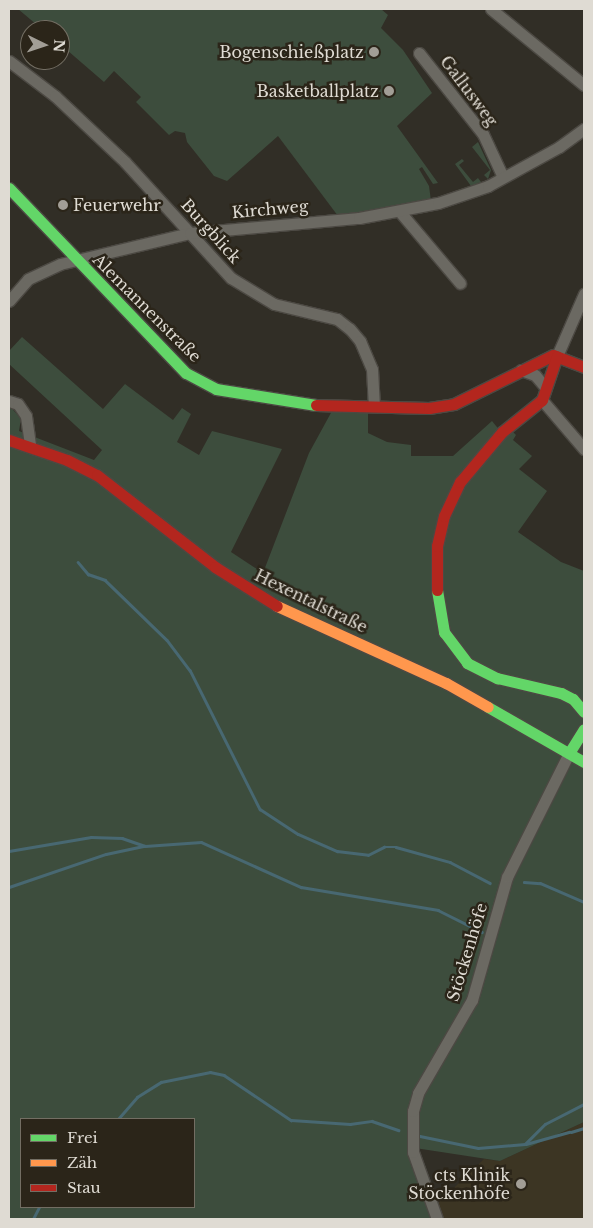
<!DOCTYPE html>
<html>
<head>
<meta charset="utf-8">
<style>
  body { margin:0 }
  #map { position:relative; width:593px; height:1228px; overflow:hidden; background:#312e26; font-family:"Libre Baskerville",serif }
  div>[style] { position:absolute }
  [style*='--x'] { left:calc(var(--x)*1px); top:calc(var(--y)*1px); width:calc(var(--w)*1px); rotate:calc(var(--a)*1deg) }
  .built>* { inset:0; background:#3c3523 }
  .green>* { inset:0; background:#3d4d3d }
  .stream>* { height:2.5px; margin:-1.25px; padding:0 1.25px; transform-origin:1.25px; border-radius:1.25px; background:#486872 }
  .roads { filter:drop-shadow(1px 0 #4c4943) drop-shadow(-1px 0 #4c4943) drop-shadow(0 1px #4c4943) drop-shadow(0 -1px #4c4943) }
  .street>* { height:11px; margin:-5.5px; padding:0 5.5px; transform-origin:5.5px; border-radius:5.5px; background:#6b6962 }
  .fast>* { height:11px; margin:-5.5px; padding:0 5.5px; transform-origin:5.5px; border-radius:5.5px; background:#63d668 }
  .slow>* { height:11px; margin:-5.5px; padding:0 5.5px; transform-origin:5.5px; border-radius:5.5px; background:#ff974d }
  .jam>* { height:11px; margin:-5.5px; padding:0 5.5px; transform-origin:5.5px; border-radius:5.5px; background:#b3261e }
  .dots>* { width:14px; height:14px; translate:-50% -50%; box-sizing:border-box; border:2px solid #2b2519; border-radius:50% }
  span { translate:-50% -50%; white-space:nowrap; text-align:center; line-height:1.15; -webkit-text-stroke:5px #2b2519; paint-order:stroke }
  .poi-label { font-size:16px; color:#dfdbd3 }
  .right { translate:-100% -50%; text-align:right }
  .left { translate:0 -50%; text-align:left }
  .street-label { font-size:16px; color:#dfdbd3 }
  .frame { position:absolute; inset:0; border:10px solid #dfdbd3; pointer-events:none }
  .legend { position:absolute; left:20px; top:1118px; width:175px; height:90px; box-sizing:border-box; background:#2b2519; border:1px solid #736e63; margin:0; padding:6px 9px; list-style:none; font-size:15px; color:#dfdbd3 }
  .legend li { display:flex; align-items:center; gap:10px; height:25px }
  .legend b { width:25px; border:1px solid #736e63 }
  .north { position:absolute; left:20px; top:20px; width:50px; height:50px; box-sizing:border-box; background:#2b2519; border:1px solid #736e63; border-radius:50%; rotate:94deg; font-size:14px; font-weight:700; line-height:20px; text-align:center; color:#dfdbd3 }
  .north::after { content:''; display:block; margin:auto; width:18px; height:22px; background:#a29e96; clip-path:polygon(50% 0,100% 100%,50% 72%,0 100%) }
</style>
</head>
<body>
<div id="map">
  <div class="built">
    <div style="clip-path:polygon(584px 1122px,584px 1219px,437px 1219px,434px 1207px,484px 1159px,500px 1161px)"></div>
  </div>
  <div class="green">
    <div style="clip-path:polygon(18px 9px,381px 9px,388px 15px,381px 28px,403px 50px,432px 93px,397px 126px,438px 183px,433px 184px,422px 167px,419px 169px,429px 186px,431px 201px,338px 216px,278px 136px,227px 181px,214px 176px,187px 142px,185px 133px,175px 131px,169px 135px,136px 102px,141px 97px,114px 71px,104px 82px,60px 44px,60px 30px,43px 30px)"></div>
    <div style="clip-path:polygon(478px 142px,491px 170px,488px 179px,484px 175px,490px 170px,472px 147px)"></div>
    <div style="clip-path:polygon(462px 159px,464px 161px,459px 165px,473px 182px,478px 178px,481px 182px,471px 186px,455px 164px)"></div>
    <div style="clip-path:polygon(evenodd,22px 337px,103px 409px,125px 384px,173px 420px,182px 408px,191px 414px,177px 442px,199px 455px,212px 431px,282px 449px,231px 552px,263px 573px,309px 453px,332px 411px,368px 410px,368px 433px,387px 442px,411px 445px,411px 456px,453px 456px,492px 421px,505px 437px,512px 431px,516px 435px,513px 440px,532px 456px,519px 469px,547px 491px,518px 532px,561px 562px,584px 571px,584px 1122px,500px 1161px,415px 1148px,437px 1219px,9px 1219px,9px 405px,21px 419px,19px 431px,94px 460px,102px 450px,9px 364px,9px 351px,22px 337px,21px 1119px,194px 1119px,194px 1207px,21px 1207px,21px 1119px)"></div>
  </div>
  <div class="stream">
    <div style="--x:78;--y:562;--w:16;--a:50"></div>
    <div style="--x:88;--y:574;--w:18;--a:19"></div>
    <div style="--x:105;--y:580;--w:86;--a:44.1"></div>
    <div style="--x:167;--y:640;--w:38;--a:53"></div>
    <div style="--x:190;--y:670;--w:156;--a:63.3"></div>
    <div style="--x:260;--y:809;--w:45;--a:33.3"></div>
    <div style="--x:298;--y:834;--w:43;--a:23.6"></div>
    <div style="--x:337;--y:851;--w:31;--a:7"></div>
    <div style="--x:368;--y:855;--w:18;--a:-27"></div>
    <div style="--x:384;--y:847;--w:12;--a:0"></div>
    <div style="--x:396;--y:847;--w:56;--a:15.5"></div>
    <div style="--x:450;--y:862;--w:45;--a:27.7"></div>
    <div style="--x:9;--y:851;--w:83;--a:-9.7"></div>
    <div style="--x:91;--y:837;--w:31;--a:2"></div>
    <div style="--x:122;--y:838;--w:24;--a:19"></div>
    <div style="--x:145;--y:846;--w:56;--a:-4.1"></div>
    <div style="--x:201;--y:842;--w:110;--a:24.2"></div>
    <div style="--x:301;--y:887;--w:139;--a:9.5"></div>
    <div style="--x:438;--y:910;--w:49;--a:26.6"></div>
    <div style="--x:524;--y:882;--w:16;--a:4"></div>
    <div style="--x:540;--y:883;--w:48;--a:23.4"></div>
    <div style="--x:9;--y:887;--w:102;--a:-18.8"></div>
    <div style="--x:106;--y:854;--w:39;--a:-12"></div>
    <div style="--x:118;--y:1119;--w:29;--a:-49"></div>
    <div style="--x:137;--y:1097;--w:28;--a:-32"></div>
    <div style="--x:161;--y:1082;--w:50;--a:-11.5"></div>
    <div style="--x:210;--y:1072;--w:14;--a:12"></div>
    <div style="--x:224;--y:1075;--w:81;--a:33.9"></div>
    <div style="--x:291;--y:1120;--w:59;--a:3.9"></div>
    <div style="--x:350;--y:1124;--w:22;--a:-8"></div>
    <div style="--x:372;--y:1121;--w:28;--a:19"></div>
    <div style="--x:571;--y:1132;--w:14;--a:-17"></div>
    <div style="--x:420;--y:1136;--w:59;--a:11.7"></div>
    <div style="--x:478;--y:1148;--w:47;--a:-4.9"></div>
    <div style="--x:525;--y:1144;--w:28;--a:-45"></div>
    <div style="--x:545;--y:1124;--w:44;--a:-27.1"></div>
    <div style="--x:526;--y:1144;--w:45;--a:-15.6"></div>
    <div style="--x:33;--y:1219;--w:13;--a:-63"></div>
  </div>
  <div class="roads">
    <div class="street">
      <div style="--x:491;--y:9;--w:120;--a:39.3"></div>
      <div style="--x:419;--y:53;--w:103;--a:51.7"></div>
      <div style="--x:483;--y:134;--w:47;--a:65.1"></div>
      <div style="--x:9;--y:61;--w:58;--a:37.3"></div>
      <div style="--x:55;--y:96;--w:96;--a:43.3"></div>
      <div style="--x:125;--y:162;--w:157;--a:47.6"></div>
      <div style="--x:231;--y:278;--w:50;--a:31.2"></div>
      <div style="--x:274;--y:304;--w:65;--a:13.4"></div>
      <div style="--x:337;--y:319;--w:16;--a:38"></div>
      <div style="--x:350;--y:329;--w:16;--a:50"></div>
      <div style="--x:360;--y:341;--w:30;--a:67"></div>
      <div style="--x:372;--y:369;--w:37;--a:87"></div>
      <div style="--x:400;--y:212;--w:93;--a:49.8"></div>
      <div style="--x:9;--y:301;--w:29;--a:-49"></div>
      <div style="--x:28;--y:279;--w:35;--a:-25"></div>
      <div style="--x:60;--y:264;--w:134;--a:-13.4"></div>
      <div style="--x:190;--y:233;--w:170;--a:-5.1"></div>
      <div style="--x:359;--y:218;--w:80;--a:-10.8"></div>
      <div style="--x:438;--y:203;--w:53;--a:-18.8"></div>
      <div style="--x:488;--y:186;--w:81;--a:-28.8"></div>
      <div style="--x:559;--y:147;--w:31;--a:-36"></div>
      <div style="--x:557;--y:356;--w:68;--a:-66.5"></div>
      <div style="--x:521;--y:370;--w:15;--a:20"></div>
      <div style="--x:535;--y:375;--w:16;--a:50"></div>
      <div style="--x:542;--y:400;--w:65;--a:49.4"></div>
      <div style="--x:9;--y:401;--w:9;--a:18"></div>
      <div style="--x:18;--y:404;--w:14;--a:56"></div>
      <div style="--x:26;--y:416;--w:30;--a:82"></div>
      <div style="--x:437;--y:1219;--w:71;--a:-109.7"></div>
      <div style="--x:413;--y:1152;--w:41;--a:-90"></div>
      <div style="--x:413;--y:1111;--w:19;--a:-74"></div>
      <div style="--x:418;--y:1093;--w:108;--a:-59.9"></div>
      <div style="--x:472;--y:1000;--w:128;--a:-74.1"></div>
      <div style="--x:507;--y:877;--w:139;--a:-63.4"></div>
    </div>
    <div class="fast">
      <div style="--x:9;--y:188;--w:256;--a:46.3"></div>
      <div style="--x:186;--y:373;--w:34;--a:28"></div>
      <div style="--x:216;--y:389;--w:101;--a:9.1"></div>
      <div style="--x:437;--y:590;--w:43;--a:80.5"></div>
      <div style="--x:444;--y:632;--w:39;--a:53"></div>
      <div style="--x:467;--y:663;--w:34;--a:27"></div>
      <div style="--x:497;--y:678;--w:66;--a:13.2"></div>
      <div style="--x:561;--y:693;--w:13;--a:27"></div>
      <div style="--x:573;--y:699;--w:17;--a:50"></div>
      <div style="--x:488;--y:707;--w:111;--a:29.8"></div>
      <div style="--x:569;--y:753;--w:28;--a:-58"></div>
    </div>
    <div class="slow">
      <div style="--x:277;--y:606;--w:186;--a:24.5"></div>
      <div style="--x:446;--y:683;--w:48;--a:29.7"></div>
    </div>
    <div class="jam">
      <div style="--x:316;--y:405;--w:113;--a:1.5"></div>
      <div style="--x:429;--y:408;--w:25;--a:-9"></div>
      <div style="--x:454;--y:404;--w:110;--a:-26.3"></div>
      <div style="--x:553;--y:355;--w:33;--a:21"></div>
      <div style="--x:9;--y:440;--w:61;--a:19"></div>
      <div style="--x:67;--y:460;--w:34;--a:27"></div>
      <div style="--x:97;--y:475;--w:150;--a:37.9"></div>
      <div style="--x:215;--y:567;--w:73;--a:32.2"></div>
      <div style="--x:437;--y:590;--w:44;--a:-90"></div>
      <div style="--x:437;--y:546;--w:31;--a:-77"></div>
      <div style="--x:444;--y:516;--w:38;--a:-65"></div>
      <div style="--x:460;--y:482;--w:65;--a:-50"></div>
      <div style="--x:502;--y:432;--w:51;--a:-38.7"></div>
      <div style="--x:542;--y:400;--w:46;--a:-71.2"></div>
    </div>
  </div>
  <div class="dots">
    <div style="left:374px;top:52px;background:#a29e96"></div>
    <div style="left:389px;top:91px;background:#a29e96"></div>
    <div style="left:63px;top:205px;background:#a29e96"></div>
    <div style="left:521px;top:1184px;background:#a29e96"></div>
  </div>
  <div class="poi-label">
    <span class="right" style="left:364px;top:52px">Bogenschießplatz</span>
    <span class="right" style="left:379px;top:91px">Basketballplatz</span>
    <span class="left" style="left:73px;top:205px">Feuerwehr</span>
    <span class="right" style="left:510px;top:1184px">cts Klinik<br>Stöckenhöfe</span>
  </div>
  <div class="street-label">
    <span style="left:469px;top:91px;rotate:53deg">Gallusweg</span>
    <span style="left:270px;top:209px;rotate:-5deg">Kirchweg</span>
    <span style="left:211px;top:231px;rotate:48deg">Burgblick</span>
    <span style="left:147px;top:308px;rotate:45deg">Alemannenstraße</span>
    <span style="left:311px;top:601px;rotate:26deg">Hexentalstraße</span>
    <span style="left:467px;top:952px;rotate:-73deg">Stöckenhöfe</span>
  </div>
  <div class="frame"></div>
  <ul class="legend">
  <li><b style="height:6px;background:#63d668"></b>Frei</li>
  <li><b style="height:6px;background:#ff974d"></b>Zäh</li>
  <li><b style="height:6px;background:#b3261e"></b>Stau</li>
  </ul>
  <div class="north">N</div>
</div>
</body>
</html>
